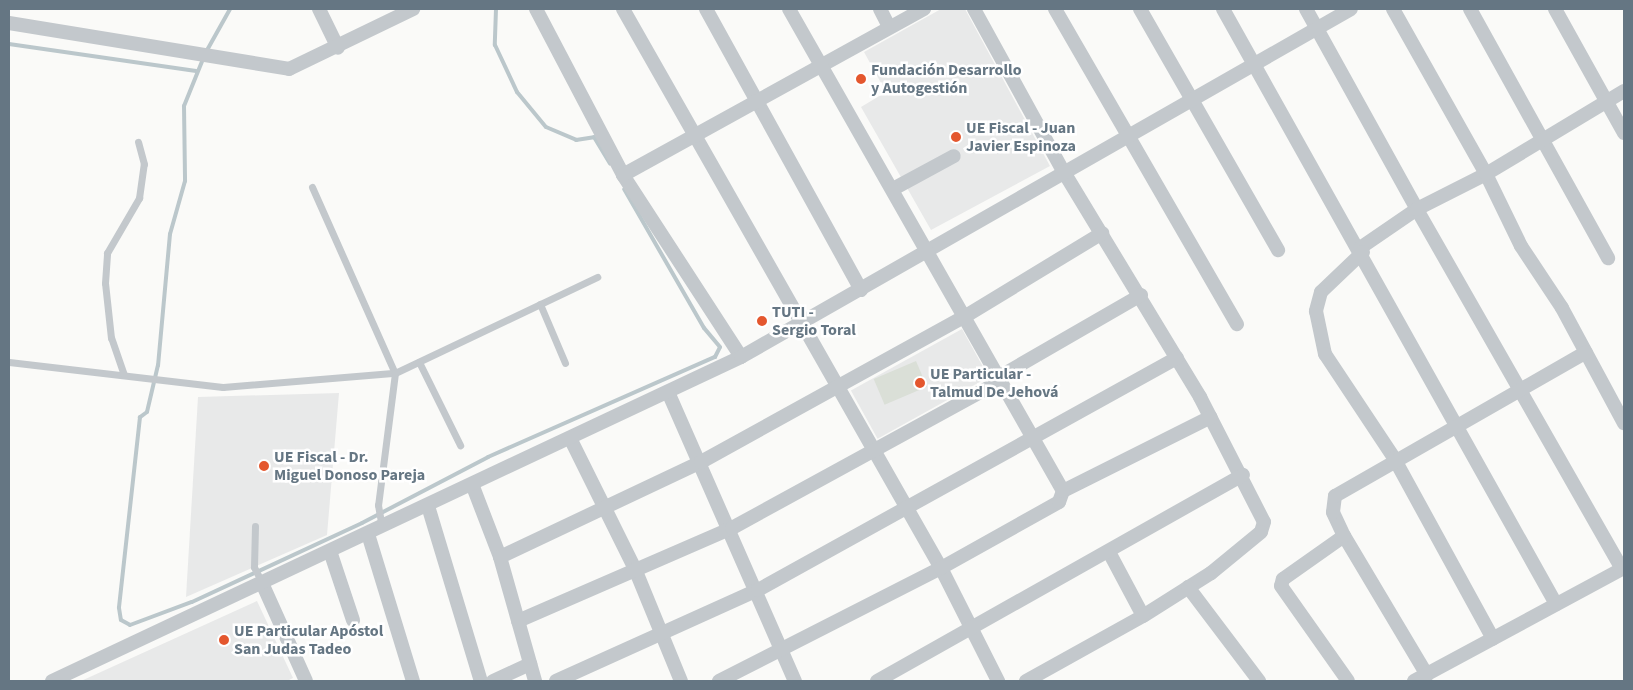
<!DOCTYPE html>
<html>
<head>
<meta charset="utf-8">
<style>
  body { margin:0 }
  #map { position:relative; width:1633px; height:690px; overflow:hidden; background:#fafaf8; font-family:"Source Sans 3",sans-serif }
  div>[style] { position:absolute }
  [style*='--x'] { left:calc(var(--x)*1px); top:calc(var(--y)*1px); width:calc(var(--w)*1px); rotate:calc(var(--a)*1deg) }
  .built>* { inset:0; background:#e8e9e9; transform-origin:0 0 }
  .green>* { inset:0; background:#dadfd7; transform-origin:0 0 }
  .stream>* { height:4px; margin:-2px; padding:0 2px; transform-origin:2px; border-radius:2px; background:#bbc7cb }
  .lane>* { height:7px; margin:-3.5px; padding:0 3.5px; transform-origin:3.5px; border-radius:3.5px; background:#c3c8cc }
  .street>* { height:14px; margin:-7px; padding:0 7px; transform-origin:7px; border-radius:7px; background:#c3c8cc }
  .dots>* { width:14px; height:14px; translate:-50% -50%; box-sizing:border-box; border:2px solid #fff; border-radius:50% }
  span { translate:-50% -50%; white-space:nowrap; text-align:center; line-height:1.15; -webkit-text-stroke:5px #fff; paint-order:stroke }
  .poi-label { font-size:16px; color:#657683; font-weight:700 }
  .left { translate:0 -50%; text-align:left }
  .frame { position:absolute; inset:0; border:10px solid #657683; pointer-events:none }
</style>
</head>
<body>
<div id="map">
  <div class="built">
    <div style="clip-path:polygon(941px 9px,965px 9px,1050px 166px,931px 230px,861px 107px,886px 92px,864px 52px)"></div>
    <div style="left:962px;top:329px;width:55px;height:127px;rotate:61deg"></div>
    <div style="clip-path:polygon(339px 393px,327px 535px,186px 597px,198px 397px)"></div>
    <div style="clip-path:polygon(257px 601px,293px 678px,287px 681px,81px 681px)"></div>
  </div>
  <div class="green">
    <div style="left:916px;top:361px;width:28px;height:46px;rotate:67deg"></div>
  </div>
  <div class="stream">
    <div style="--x:496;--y:9;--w:36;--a:92"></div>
    <div style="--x:495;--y:45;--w:52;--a:64.9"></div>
    <div style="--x:517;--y:92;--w:45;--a:50.4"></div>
    <div style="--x:546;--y:127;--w:33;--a:23"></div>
    <div style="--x:576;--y:140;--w:18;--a:-9"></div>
    <div style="--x:594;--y:137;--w:31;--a:59"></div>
    <div style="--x:9;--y:44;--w:189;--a:8.2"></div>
    <div style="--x:206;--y:52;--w:49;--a:-60.8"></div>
    <div style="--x:203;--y:59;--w:51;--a:112"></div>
    <div style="--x:184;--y:106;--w:75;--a:89.2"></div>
    <div style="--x:185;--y:181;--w:55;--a:105.8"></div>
    <div style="--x:170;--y:234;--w:132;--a:95.2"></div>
    <div style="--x:158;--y:365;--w:48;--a:103.2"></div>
    <div style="--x:147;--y:412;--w:9;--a:144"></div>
    <div style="--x:140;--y:417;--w:192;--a:96.3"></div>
    <div style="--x:119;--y:608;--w:12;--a:81"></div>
    <div style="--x:121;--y:620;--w:10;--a:29"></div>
    <div style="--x:130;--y:625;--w:66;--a:-20.4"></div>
    <div style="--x:192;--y:602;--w:187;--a:-24.9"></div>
    <div style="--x:362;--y:523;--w:142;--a:-27.6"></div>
    <div style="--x:488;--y:457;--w:248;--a:-23.8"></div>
    <div style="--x:715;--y:357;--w:11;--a:-63"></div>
    <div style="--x:720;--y:347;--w:25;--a:-130"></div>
    <div style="--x:704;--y:328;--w:160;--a:-119.9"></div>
  </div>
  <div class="lane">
    <div style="--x:312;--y:187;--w:204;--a:66"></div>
    <div style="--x:395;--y:373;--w:133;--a:97.3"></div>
    <div style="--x:378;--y:505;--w:22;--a:80"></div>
    <div style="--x:540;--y:304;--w:64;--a:67"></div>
    <div style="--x:9;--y:362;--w:215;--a:6.7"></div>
    <div style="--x:223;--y:387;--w:173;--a:-4.7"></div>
    <div style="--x:395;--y:373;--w:224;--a:-25.4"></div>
    <div style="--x:419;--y:362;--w:93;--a:63.7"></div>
    <div style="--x:124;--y:375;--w:39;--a:-109"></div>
    <div style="--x:111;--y:338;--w:55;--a:-96.2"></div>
    <div style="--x:105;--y:283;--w:30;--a:-86"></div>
    <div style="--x:107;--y:253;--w:64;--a:-59.8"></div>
    <div style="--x:139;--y:198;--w:34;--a:-82"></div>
    <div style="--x:144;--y:164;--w:23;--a:-105"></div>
    <div style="--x:255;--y:526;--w:41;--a:91.4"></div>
    <div style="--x:254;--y:567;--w:18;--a:63"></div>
  </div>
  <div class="street">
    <div style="--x:319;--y:9;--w:43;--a:64"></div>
    <div style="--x:536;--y:9;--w:187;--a:62.3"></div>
    <div style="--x:623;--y:175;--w:217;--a:57"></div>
    <div style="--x:623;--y:9;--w:643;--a:60.37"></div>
    <div style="--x:941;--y:568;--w:127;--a:63.2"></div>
    <div style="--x:706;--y:9;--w:321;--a:61.1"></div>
    <div style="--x:880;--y:9;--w:20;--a:63"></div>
    <div style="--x:974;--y:9;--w:183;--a:61.2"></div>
    <div style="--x:1062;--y:169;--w:267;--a:58.8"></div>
    <div style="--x:1200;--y:397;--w:140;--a:62.9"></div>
    <div style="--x:1264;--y:522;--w:10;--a:107"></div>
    <div style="--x:1261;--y:532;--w:65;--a:140.6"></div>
    <div style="--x:1211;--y:573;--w:80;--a:147.7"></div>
    <div style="--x:1143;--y:616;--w:134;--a:150.9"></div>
    <div style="--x:1055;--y:9;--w:364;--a:60"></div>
    <div style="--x:1140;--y:9;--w:278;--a:60.2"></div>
    <div style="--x:1223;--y:9;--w:682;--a:60.77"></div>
    <div style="--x:1306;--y:9;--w:229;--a:61"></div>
    <div style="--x:1417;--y:209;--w:69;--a:145.6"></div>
    <div style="--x:1393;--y:9;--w:189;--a:60.6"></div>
    <div style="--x:1486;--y:174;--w:80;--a:64.1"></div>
    <div style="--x:1521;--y:246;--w:74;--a:56.5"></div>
    <div style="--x:1562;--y:308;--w:131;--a:61.7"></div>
    <div style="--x:1470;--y:9;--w:285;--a:61"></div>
    <div style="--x:1555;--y:9;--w:142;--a:60.9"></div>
    <div style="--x:9;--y:23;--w:284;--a:9.3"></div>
    <div style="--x:289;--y:69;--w:138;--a:-25.8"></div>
    <div style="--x:623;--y:175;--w:344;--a:-28.9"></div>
    <div style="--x:893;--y:189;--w:69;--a:-28.4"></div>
    <div style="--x:1363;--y:252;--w:58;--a:136.4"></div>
    <div style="--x:1321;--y:292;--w:20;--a:105"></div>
    <div style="--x:1316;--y:311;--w:44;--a:78.2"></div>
    <div style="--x:1325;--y:354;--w:125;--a:56.4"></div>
    <div style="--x:1394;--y:458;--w:206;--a:61.3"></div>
    <div style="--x:999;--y:377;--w:164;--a:-30"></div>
    <div style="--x:668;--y:392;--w:316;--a:66.3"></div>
    <div style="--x:570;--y:438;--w:146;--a:63.6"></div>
    <div style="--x:635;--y:569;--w:121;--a:67.7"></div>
    <div style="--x:472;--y:484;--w:78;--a:69"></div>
    <div style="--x:500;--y:557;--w:129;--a:74.2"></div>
    <div style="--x:1063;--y:491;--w:165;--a:-26.6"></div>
    <div style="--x:428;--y:506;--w:183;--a:73.2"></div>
    <div style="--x:368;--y:534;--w:154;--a:73"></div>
    <div style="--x:1344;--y:536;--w:75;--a:144.8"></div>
    <div style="--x:1283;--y:579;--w:7;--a:106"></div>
    <div style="--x:1281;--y:586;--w:116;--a:54.8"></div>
    <div style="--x:330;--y:551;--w:73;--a:71.6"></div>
    <div style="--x:1109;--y:552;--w:72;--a:62"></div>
    <div style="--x:500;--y:557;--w:222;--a:-25.3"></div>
    <div style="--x:701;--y:462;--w:306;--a:-28.9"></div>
    <div style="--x:969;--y:314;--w:156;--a:-31.3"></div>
    <div style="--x:1622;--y:569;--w:414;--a:-119.7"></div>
    <div style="--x:1417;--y:209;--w:77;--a:-26.9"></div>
    <div style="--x:1486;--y:174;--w:161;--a:-31"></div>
    <div style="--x:262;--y:583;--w:107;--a:65.8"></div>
    <div style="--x:1188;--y:587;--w:118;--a:52.9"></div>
    <div style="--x:518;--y:621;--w:233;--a:-23.5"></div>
    <div style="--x:732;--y:528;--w:307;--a:-28.7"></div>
    <div style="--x:1427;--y:675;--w:162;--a:-120.8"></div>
    <div style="--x:1344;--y:536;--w:26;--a:-115"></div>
    <div style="--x:1333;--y:512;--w:16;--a:-83"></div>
    <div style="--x:1335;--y:496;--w:289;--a:-29.8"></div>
    <div style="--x:52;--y:681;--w:761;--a:-25.19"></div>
    <div style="--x:741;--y:357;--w:702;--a:-29.7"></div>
    <div style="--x:493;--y:681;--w:41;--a:-24.7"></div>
    <div style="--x:556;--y:681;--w:222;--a:-24.3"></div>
    <div style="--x:758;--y:590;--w:479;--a:-29"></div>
    <div style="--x:719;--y:681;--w:249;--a:-27"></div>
    <div style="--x:941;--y:568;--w:135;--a:-29.2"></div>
    <div style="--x:1059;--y:502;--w:12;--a:-70"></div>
    <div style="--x:1063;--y:491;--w:554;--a:-119.62"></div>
    <div style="--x:877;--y:681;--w:420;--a:-29.4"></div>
    <div style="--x:1414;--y:681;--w:238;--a:-28.3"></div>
  </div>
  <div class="dots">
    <div style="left:861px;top:79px;background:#e4572e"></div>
    <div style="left:956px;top:137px;background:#e4572e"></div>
    <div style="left:762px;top:321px;background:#e4572e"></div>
    <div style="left:920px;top:383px;background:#e4572e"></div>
    <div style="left:264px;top:466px;background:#e4572e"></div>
    <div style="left:224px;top:640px;background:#e4572e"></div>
  </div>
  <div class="poi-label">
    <span class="left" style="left:871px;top:79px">Fundación Desarrollo<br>y Autogestión</span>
    <span class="left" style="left:966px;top:137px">UE Fiscal - Juan<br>Javier Espinoza</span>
    <span class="left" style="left:772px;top:321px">TUTI -<br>Sergio Toral</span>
    <span class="left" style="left:930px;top:383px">UE Particular -<br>Talmud De Jehová</span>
    <span class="left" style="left:274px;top:466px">UE Fiscal - Dr.<br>Miguel Donoso Pareja</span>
    <span class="left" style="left:234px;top:640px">UE Particular Apóstol<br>San Judas Tadeo</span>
  </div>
  <div class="frame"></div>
</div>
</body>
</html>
